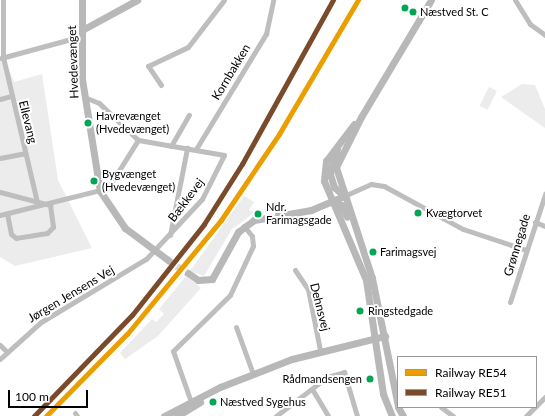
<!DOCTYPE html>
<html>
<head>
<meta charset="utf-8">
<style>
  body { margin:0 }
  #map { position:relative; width:545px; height:416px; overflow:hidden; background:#fff; font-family:Lato,sans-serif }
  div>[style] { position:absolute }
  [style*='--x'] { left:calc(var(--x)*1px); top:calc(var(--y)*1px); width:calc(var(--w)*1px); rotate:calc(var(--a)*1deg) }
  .green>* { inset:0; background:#ececec; transform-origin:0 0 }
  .secondary-tunnel>* { height:7px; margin-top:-3.5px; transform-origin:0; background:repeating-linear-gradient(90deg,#d9d9d9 0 7px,transparent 0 10.5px) }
  .street>* { height:5px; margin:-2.5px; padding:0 2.5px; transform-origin:2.5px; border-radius:2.5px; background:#bebebe }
  .secondary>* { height:7px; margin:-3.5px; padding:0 3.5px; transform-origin:3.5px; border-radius:3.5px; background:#b8b8b8 }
  .rail-1>* { height:5px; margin:-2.5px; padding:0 2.5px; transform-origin:2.5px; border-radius:2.5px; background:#eb9e00 }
  .rail-2>* { height:5px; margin:-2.5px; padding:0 2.5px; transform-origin:2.5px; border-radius:2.5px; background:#7a4b2a }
  .dots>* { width:11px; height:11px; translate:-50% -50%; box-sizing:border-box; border:2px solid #fff; border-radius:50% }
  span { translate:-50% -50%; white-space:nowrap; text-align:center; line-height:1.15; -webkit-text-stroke:4px #fff; paint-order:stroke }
  .bus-label { font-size:11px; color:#000 }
  .left { translate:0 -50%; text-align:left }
  .right { translate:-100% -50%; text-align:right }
  .street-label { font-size:12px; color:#000 }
  .legend { position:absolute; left:397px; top:356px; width:140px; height:52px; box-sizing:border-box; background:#fff; border:1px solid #999; margin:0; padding:5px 7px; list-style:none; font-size:12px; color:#000 }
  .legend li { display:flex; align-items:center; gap:8px; height:20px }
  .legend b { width:20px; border:1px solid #999 }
  .scale { position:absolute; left:8px; top:390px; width:80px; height:18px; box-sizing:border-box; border:2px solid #000; border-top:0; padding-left:5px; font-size:12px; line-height:14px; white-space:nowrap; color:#000; -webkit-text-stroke:3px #fff; paint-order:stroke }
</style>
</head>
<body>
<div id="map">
  <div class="green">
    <div style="clip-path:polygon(5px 59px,14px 82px,42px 74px,58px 180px,92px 248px,15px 266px,0 257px,0 61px)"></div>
    <div style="clip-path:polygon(522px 84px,535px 85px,545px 109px,545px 128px,501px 97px)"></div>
    <div style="left:489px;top:87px;width:9px;height:21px;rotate:27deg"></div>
    <div style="clip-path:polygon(244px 196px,254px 202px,249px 210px,255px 212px,232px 229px,204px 276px,190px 271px)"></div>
    <div style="clip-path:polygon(186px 276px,201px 288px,158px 336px,125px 359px,120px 353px,152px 319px,156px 322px,164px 314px,159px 309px)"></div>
  </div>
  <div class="secondary-tunnel">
    <div style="--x:168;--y:260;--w:24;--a:33"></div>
  </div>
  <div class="street">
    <div style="--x:3;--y:0;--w:57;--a:90"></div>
    <div style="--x:3;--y:57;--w:149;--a:76.8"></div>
    <div style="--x:515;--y:0;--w:28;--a:58"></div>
    <div style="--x:530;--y:24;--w:19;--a:36"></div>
    <div style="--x:1;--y:58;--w:84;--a:-15.2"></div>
    <div style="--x:161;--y:85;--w:23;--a:-124"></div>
    <div style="--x:148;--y:66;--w:44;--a:-25.4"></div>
    <div style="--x:188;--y:47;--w:59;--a:-52.5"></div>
    <div style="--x:0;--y:99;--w:11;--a:-15"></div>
    <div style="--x:171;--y:146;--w:36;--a:-60"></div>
    <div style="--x:196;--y:149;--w:135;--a:-58.7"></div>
    <div style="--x:266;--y:34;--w:35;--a:-78"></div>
    <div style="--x:0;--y:158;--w:25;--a:-11"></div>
    <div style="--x:0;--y:192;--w:52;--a:14.6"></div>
    <div style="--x:50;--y:205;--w:22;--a:82"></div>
    <div style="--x:53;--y:227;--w:8;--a:135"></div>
    <div style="--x:47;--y:233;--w:31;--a:171"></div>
    <div style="--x:16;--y:238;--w:6;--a:-141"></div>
    <div style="--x:11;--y:234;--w:20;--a:-101"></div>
    <div style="--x:344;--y:196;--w:30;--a:-24"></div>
    <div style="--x:371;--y:184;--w:13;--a:9"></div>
    <div style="--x:384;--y:186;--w:90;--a:28.6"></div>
    <div style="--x:463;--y:229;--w:66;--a:18.4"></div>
    <div style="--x:0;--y:215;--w:111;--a:-14"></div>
    <div style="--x:108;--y:188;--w:57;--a:-58"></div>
    <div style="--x:535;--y:222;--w:11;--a:22"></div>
    <div style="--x:170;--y:235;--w:89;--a:-78.9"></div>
    <div style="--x:295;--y:270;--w:23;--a:56"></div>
    <div style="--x:308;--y:289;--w:62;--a:78.9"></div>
    <div style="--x:510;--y:302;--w:114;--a:-72"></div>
    <div style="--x:236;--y:327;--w:50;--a:70.1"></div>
    <div style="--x:0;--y:345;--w:10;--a:45"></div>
    <div style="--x:0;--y:359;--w:55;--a:-42.1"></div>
    <div style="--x:41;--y:322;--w:122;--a:-31"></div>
    <div style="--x:146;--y:259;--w:82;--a:-47"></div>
    <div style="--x:202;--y:199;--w:49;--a:-63.4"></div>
    <div style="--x:224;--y:155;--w:87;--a:-170.1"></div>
    <div style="--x:138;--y:140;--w:54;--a:-136.5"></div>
    <div style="--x:99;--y:103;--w:16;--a:-158"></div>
    <div style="--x:312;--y:389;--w:31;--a:59"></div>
    <div style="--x:191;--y:402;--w:54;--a:-109.4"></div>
    <div style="--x:173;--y:351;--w:80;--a:-44.5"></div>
    <div style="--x:230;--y:295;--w:54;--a:-64.9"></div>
    <div style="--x:253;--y:246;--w:10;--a:-96"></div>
    <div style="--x:252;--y:236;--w:13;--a:-129"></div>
    <div style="--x:536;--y:406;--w:13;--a:-45"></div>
    <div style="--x:441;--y:407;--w:15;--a:37"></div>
    <div style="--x:75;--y:413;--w:4;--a:56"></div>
    <div style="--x:276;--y:416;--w:64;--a:-37.4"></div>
    <div style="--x:327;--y:377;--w:18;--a:-16"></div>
    <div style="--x:344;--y:372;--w:46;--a:73.5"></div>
    <div style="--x:526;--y:416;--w:13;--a:-45"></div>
  </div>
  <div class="secondary">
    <div style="--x:82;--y:0;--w:79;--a:90"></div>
    <div style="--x:82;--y:79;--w:113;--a:80.9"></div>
    <div style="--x:100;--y:191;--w:45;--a:56"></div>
    <div style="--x:125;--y:228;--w:54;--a:36.7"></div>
    <div style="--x:82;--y:30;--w:63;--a:-28.6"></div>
    <div style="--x:354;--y:124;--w:46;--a:127.1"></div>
    <div style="--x:326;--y:161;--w:20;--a:96"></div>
    <div style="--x:324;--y:181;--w:108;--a:67"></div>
    <div style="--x:366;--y:280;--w:115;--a:81.5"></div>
    <div style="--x:383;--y:394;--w:24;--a:68"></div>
    <div style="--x:337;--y:149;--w:26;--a:106"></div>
    <div style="--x:330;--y:174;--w:14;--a:73"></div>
    <div style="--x:334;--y:187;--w:13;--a:42"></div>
    <div style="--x:332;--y:201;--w:10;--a:24"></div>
    <div style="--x:341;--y:205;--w:13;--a:63"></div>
    <div style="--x:188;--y:273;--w:12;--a:35"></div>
    <div style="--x:198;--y:280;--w:14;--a:-4"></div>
    <div style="--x:212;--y:279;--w:54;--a:-61"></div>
    <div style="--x:238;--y:232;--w:20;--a:-37"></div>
    <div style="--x:254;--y:220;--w:58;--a:-10"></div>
    <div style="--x:311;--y:210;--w:36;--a:-23"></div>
    <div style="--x:398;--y:406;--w:131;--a:-101.5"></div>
    <div style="--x:372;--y:278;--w:117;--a:-108"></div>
    <div style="--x:336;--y:167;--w:56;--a:-63.4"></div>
    <div style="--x:361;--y:117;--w:136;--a:-59.1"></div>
    <div style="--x:398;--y:407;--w:10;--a:61"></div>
    <div style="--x:164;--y:416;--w:63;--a:-27.4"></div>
    <div style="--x:220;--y:387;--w:77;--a:-21.3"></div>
    <div style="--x:292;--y:359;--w:96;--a:-13.9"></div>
    <div style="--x:177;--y:416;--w:27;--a:-31"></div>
  </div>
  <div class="rail-1">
    <div style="--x:46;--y:416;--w:115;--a:-45.4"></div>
    <div style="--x:127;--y:334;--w:148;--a:-50.5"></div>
    <div style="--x:221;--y:220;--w:104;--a:-56"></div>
    <div style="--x:279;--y:134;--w:156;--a:-59.5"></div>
  </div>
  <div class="rail-2">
    <div style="--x:34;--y:416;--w:141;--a:-45.9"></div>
    <div style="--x:132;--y:315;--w:116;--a:-51.6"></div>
    <div style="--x:204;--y:224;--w:71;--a:-57.7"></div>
    <div style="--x:242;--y:164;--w:188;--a:-61"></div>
  </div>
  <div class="dots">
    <div style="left:405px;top:8px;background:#00a651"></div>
    <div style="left:413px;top:12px;background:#00a651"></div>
    <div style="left:88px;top:123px;background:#00a651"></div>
    <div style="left:94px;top:181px;background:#00a651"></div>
    <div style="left:418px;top:213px;background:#00a651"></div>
    <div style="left:258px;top:214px;background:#00a651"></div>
    <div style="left:373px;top:252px;background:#00a651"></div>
    <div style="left:360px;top:311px;background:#00a651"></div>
    <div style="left:370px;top:379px;background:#00a651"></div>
    <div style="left:213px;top:402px;background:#00a651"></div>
  </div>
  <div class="bus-label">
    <span class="left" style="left:420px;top:12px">Næstved St. C</span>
    <span class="left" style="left:96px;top:123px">Havrevænget<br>(Hvedevænget)</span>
    <span class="left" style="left:102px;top:181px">Bygvænget<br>(Hvedevænget)</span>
    <span class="left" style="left:266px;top:214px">Ndr.<br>Farimagsgade</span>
    <span class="left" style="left:426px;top:213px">Kvægtorvet</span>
    <span class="left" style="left:380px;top:252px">Farimagsvej</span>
    <span class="left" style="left:368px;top:311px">Ringstedgade</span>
    <span class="right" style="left:362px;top:379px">Rådmandsengen</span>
    <span class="left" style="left:220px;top:402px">Næstved Sygehus</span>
  </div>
  <div class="street-label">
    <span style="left:73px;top:62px;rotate:-92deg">Hvedevænget</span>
    <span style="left:231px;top:72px;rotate:-59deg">Kornbakken</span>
    <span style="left:28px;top:122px;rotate:76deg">Ellevang</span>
    <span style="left:186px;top:200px;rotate:-53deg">Bækkevej</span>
    <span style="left:517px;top:245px;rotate:-73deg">Grønnegade</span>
    <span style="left:71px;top:294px;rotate:-31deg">Jørgen Jensens Vej</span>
    <span style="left:320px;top:307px;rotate:76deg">Dehnsvej</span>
  </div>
  <ul class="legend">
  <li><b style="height:5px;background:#eb9e00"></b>Railway RE54</li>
  <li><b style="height:5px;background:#7a4b2a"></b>Railway RE51</li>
  </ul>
  <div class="scale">100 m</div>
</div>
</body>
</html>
